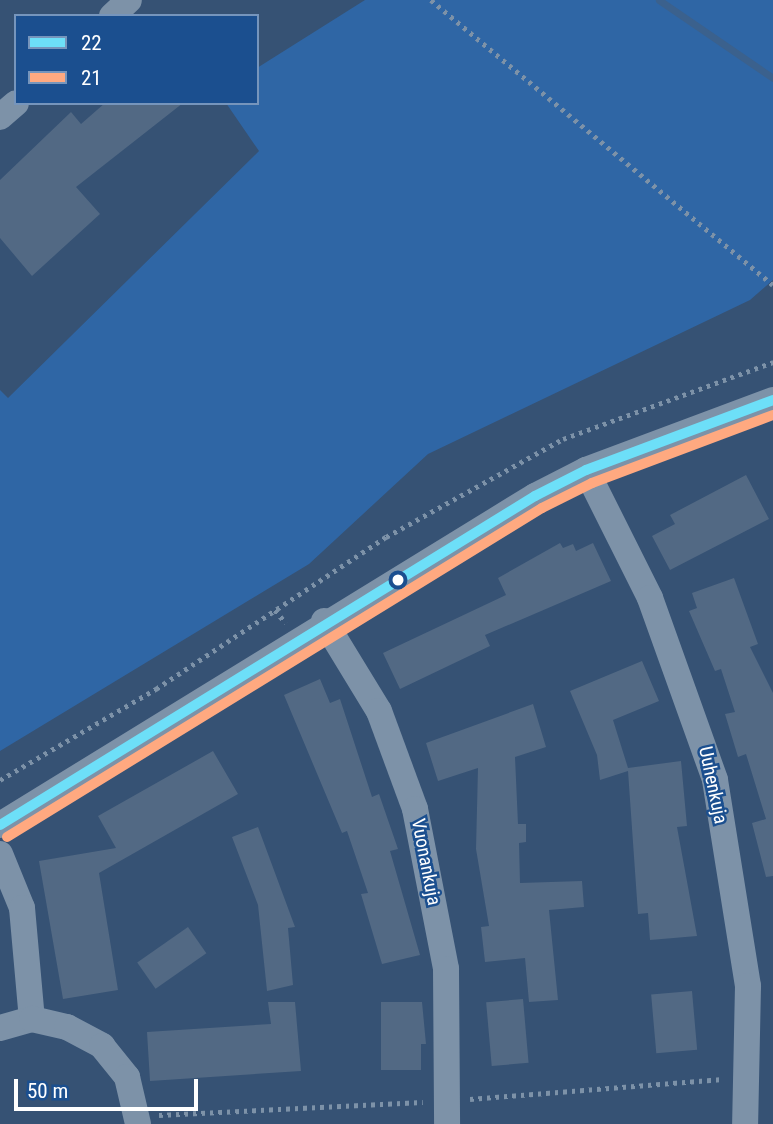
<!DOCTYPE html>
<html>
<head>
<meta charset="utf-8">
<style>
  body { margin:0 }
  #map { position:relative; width:773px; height:1124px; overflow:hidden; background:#365274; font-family:"Roboto Condensed",sans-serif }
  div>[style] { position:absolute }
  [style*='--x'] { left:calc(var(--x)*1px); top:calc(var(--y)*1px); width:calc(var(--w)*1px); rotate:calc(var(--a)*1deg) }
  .green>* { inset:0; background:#2f66a5 }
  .stream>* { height:7px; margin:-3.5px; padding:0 3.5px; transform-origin:3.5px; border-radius:3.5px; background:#3b618d }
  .building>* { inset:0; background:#526984; transform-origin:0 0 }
  .path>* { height:4.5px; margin-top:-2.25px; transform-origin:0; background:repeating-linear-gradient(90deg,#7d92a8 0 3.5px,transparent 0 8.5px) }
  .street>* { height:26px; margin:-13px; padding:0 13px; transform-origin:13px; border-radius:13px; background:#7d92a8 }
  .bus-1>* { height:10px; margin:-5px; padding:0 5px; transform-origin:5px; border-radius:5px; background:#6ddff8 }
  .bus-2>* { height:10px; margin:-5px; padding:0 5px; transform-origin:5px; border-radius:5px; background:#ffa980 }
  .dots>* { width:19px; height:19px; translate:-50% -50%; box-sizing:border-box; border:4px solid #1b4f8f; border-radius:50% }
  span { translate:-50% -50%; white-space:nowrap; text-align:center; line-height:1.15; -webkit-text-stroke:5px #1b4f8f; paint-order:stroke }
  .street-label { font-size:19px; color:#fff }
  .legend { position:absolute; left:14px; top:14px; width:245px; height:91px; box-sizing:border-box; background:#1b4f8f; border:2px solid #7695bc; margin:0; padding:9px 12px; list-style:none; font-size:21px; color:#fff }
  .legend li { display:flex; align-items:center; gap:14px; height:35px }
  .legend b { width:35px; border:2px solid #7695bc }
  .scale { position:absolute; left:14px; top:1079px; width:184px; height:32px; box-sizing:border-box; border:4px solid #fff; border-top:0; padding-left:9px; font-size:21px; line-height:24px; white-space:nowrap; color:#fff; -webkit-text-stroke:5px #1b4f8f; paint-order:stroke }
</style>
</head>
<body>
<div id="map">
  <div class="green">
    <div style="clip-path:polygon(365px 0,773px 0,773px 280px,750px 300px,428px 454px,309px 564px,0 751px,0 390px,8px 398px,259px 151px,226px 103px,257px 103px,257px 68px)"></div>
  </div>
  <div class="stream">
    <div style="--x:659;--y:0;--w:138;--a:34.4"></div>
  </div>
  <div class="building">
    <div style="clip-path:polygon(105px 103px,183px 103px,76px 187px,100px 214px,32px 276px,0 238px,0 180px,71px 112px,81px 124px)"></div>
    <div style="clip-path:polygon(746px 475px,769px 519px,670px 570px,652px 536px,675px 524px,670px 515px)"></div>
    <div style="clip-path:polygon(560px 543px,563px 548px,573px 544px,576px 551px,593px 543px,611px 581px,485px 635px,490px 646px,400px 689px,383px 653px,506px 595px,498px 578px)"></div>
    <div style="clip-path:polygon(734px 578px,758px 644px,750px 647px,773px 693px,773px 876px,766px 877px,752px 823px,766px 819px,746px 754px,738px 757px,725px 714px,735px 712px,721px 669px,715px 671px,689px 611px,697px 608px,692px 593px)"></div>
    <div style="clip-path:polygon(642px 661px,659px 701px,613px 720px,628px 768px,681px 761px,687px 826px,677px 827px,697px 936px,650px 940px,648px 913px,638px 914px,628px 771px,600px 780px,597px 755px,570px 691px)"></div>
    <div style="clip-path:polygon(320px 679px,330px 703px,340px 699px,372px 797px,379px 794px,398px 849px,390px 851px,420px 955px,382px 964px,361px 894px,368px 893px,347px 831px,342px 833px,284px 695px)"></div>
    <div style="clip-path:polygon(533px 704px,546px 747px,515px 757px,518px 824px,526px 824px,526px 842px,519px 843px,520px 883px,582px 881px,584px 907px,549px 910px,558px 1000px,529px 1002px,525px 958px,485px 962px,481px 927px,489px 926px,476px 849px,478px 768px,438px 781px,426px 743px)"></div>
    <div style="clip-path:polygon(213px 751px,238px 794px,99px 873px,118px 990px,63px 999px,39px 861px,116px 848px,98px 816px)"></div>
    <div style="clip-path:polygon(258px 827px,295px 927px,288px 928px,293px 985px,267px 991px,258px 905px,232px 837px)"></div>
    <div style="left:188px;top:927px;width:32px;height:62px;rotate:55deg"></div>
    <div style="left:692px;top:991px;width:59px;height:41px;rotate:85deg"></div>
    <div style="left:523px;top:999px;width:64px;height:37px;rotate:85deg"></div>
    <div style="clip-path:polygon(268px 1002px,295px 1002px,301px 1071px,150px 1081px,147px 1032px,271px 1024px)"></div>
    <div style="clip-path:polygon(381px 1002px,422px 1002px,426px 1044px,421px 1044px,421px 1070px,381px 1070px)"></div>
  </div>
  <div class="path">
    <div style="--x:431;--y:0;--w:445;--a:39.8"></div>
    <div style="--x:275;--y:610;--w:17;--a:50"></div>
    <div style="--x:0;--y:780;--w:181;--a:-30.3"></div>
    <div style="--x:156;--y:689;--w:276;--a:-33.5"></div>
    <div style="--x:386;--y:537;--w:202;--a:-29"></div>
    <div style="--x:563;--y:439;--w:224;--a:-20.1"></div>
    <div style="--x:470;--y:1099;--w:254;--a:-4.5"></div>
    <div style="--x:159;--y:1115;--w:264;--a:-2.8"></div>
  </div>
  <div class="street">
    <div style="--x:112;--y:16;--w:23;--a:-43"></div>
    <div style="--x:0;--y:117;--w:21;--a:-41"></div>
    <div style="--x:586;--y:470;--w:143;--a:63.4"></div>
    <div style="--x:650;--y:598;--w:193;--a:70.3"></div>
    <div style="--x:715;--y:780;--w:209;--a:80.9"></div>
    <div style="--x:748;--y:986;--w:138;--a:91.2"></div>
    <div style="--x:324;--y:621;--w:105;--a:58.6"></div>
    <div style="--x:379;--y:711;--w:104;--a:69.8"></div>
    <div style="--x:415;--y:809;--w:163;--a:79"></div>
    <div style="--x:446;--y:969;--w:155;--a:89.6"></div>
    <div style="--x:0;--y:825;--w:628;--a:-31.59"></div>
    <div style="--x:535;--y:496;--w:57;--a:-27"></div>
    <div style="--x:586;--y:470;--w:200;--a:-20.5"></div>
    <div style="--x:0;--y:854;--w:58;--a:67.8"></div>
    <div style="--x:22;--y:908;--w:111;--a:84.9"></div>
    <div style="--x:0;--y:1028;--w:33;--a:-16"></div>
    <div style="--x:32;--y:1019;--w:36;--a:13"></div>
    <div style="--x:67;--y:1027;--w:40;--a:28"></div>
    <div style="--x:102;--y:1046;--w:40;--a:51"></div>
    <div style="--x:127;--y:1077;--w:48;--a:76.8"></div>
  </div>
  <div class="bus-1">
    <div style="--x:0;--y:825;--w:628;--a:-31.59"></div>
    <div style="--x:535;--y:496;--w:57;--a:-27"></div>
    <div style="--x:586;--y:470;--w:200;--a:-20.5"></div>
  </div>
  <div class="bus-2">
    <div style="--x:7;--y:837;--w:628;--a:-31.59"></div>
    <div style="--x:542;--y:508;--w:56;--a:-26.6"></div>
    <div style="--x:592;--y:483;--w:193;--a:-20.6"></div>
  </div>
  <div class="dots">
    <div style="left:398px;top:580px;background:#fff"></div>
  </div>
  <div class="street-label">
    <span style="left:713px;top:785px;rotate:78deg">Uuhenkuja</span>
    <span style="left:426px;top:862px;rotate:79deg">Vuonankuja</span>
  </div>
  <ul class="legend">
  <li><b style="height:9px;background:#6ddff8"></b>22</li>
  <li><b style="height:9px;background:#ffa980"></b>21</li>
  </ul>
  <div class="scale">50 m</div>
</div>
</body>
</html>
